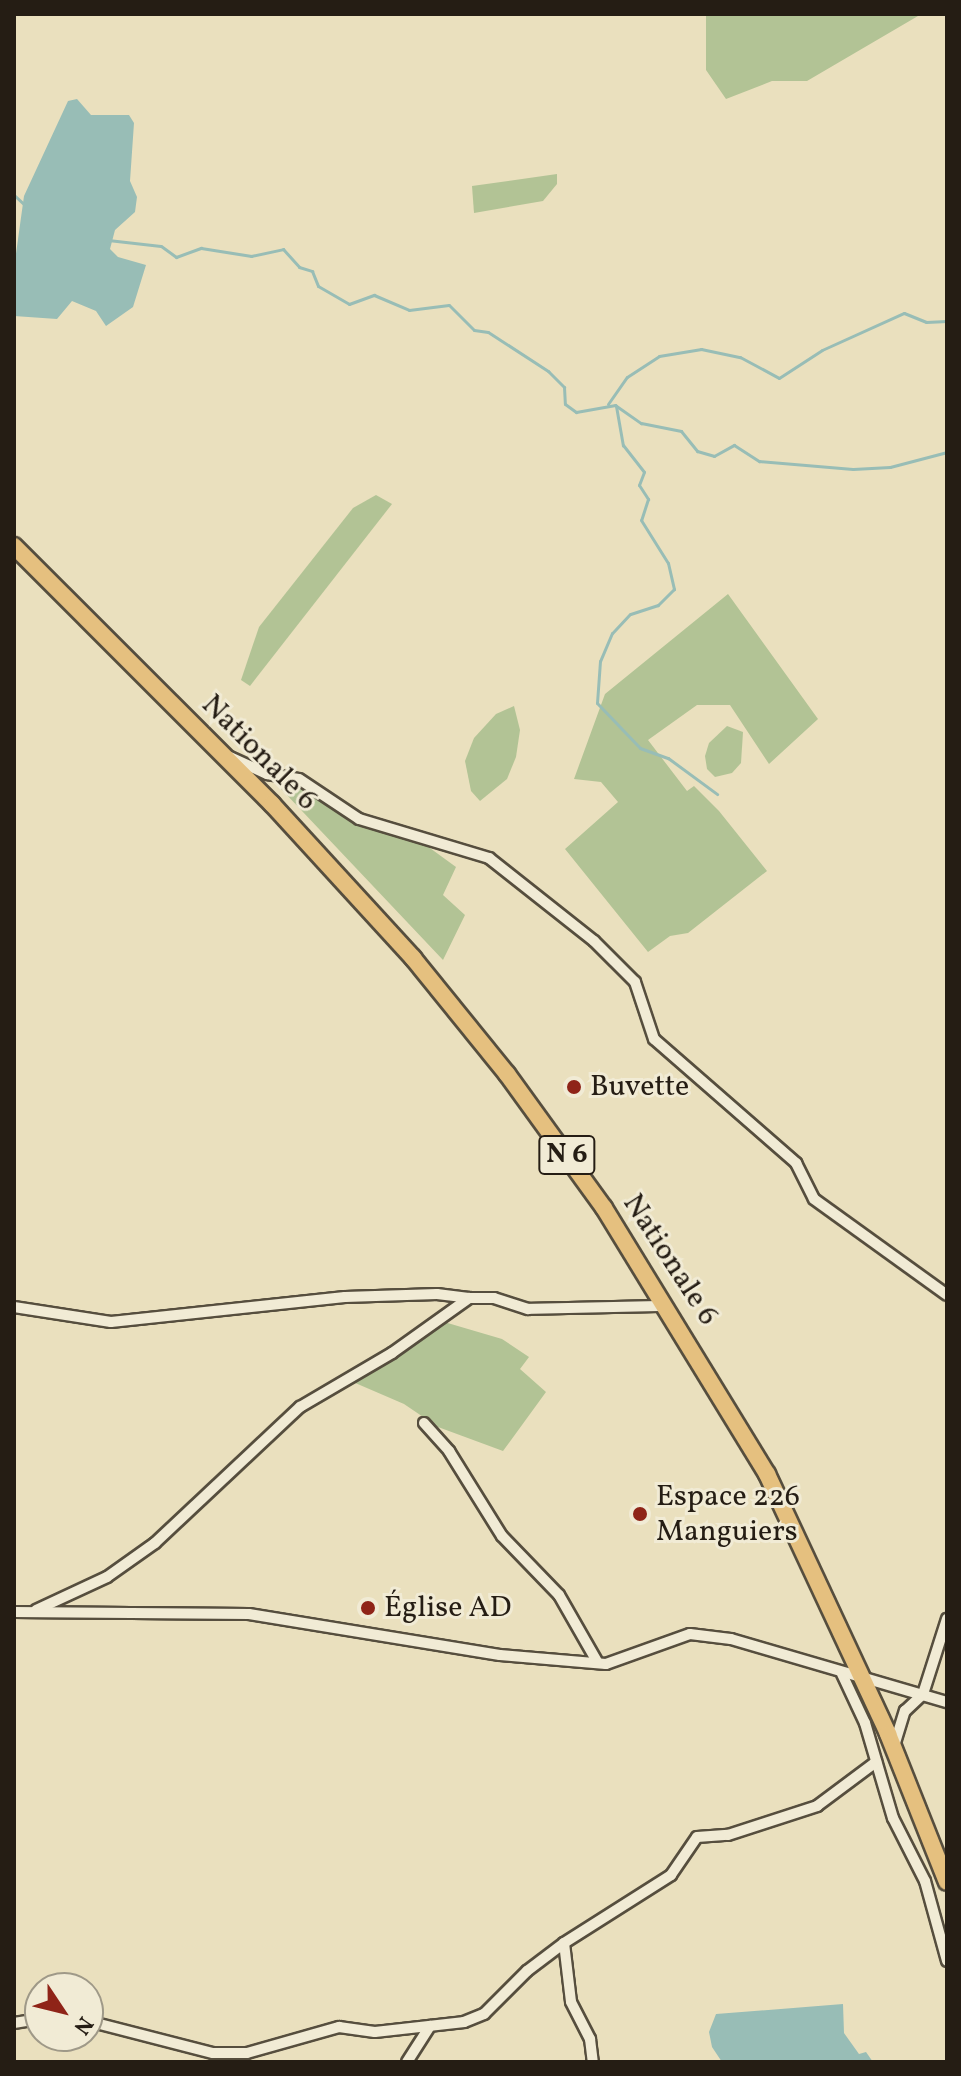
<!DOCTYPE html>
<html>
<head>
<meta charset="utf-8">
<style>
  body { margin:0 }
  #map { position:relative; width:961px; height:2076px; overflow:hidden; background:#eae0be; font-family:Vollkorn,serif }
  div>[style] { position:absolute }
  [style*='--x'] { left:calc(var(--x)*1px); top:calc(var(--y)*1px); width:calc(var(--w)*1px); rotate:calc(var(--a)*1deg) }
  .green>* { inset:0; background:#b2c395 }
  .water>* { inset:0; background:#98bdb6 }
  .stream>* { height:3px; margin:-1.5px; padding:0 1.5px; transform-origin:1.5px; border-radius:1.5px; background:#98bdb6 }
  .roads { filter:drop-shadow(2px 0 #564e3e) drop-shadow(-2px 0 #564e3e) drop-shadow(0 2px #564e3e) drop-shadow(0 -2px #564e3e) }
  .minor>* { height:10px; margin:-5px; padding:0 5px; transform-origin:5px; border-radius:5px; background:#f1ebd5 }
  .primary>* { height:16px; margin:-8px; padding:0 8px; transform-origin:8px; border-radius:8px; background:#e5c07f }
  .dots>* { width:22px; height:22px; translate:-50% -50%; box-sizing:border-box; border:4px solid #f1ebd5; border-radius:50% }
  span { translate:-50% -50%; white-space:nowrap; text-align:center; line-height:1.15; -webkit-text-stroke:6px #f1ebd5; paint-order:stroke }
  .shield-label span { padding:2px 6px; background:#f1ebd5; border:2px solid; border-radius:6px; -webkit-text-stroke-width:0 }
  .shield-label { font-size:28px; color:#251d14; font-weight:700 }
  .street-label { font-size:30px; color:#251d14 }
  .poi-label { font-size:30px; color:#251d14 }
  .left { translate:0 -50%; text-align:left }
  .frame { position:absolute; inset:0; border:16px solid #251d14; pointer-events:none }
  .north { position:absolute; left:24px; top:1972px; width:80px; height:80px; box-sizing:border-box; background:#f1ebd5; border:2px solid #9f9988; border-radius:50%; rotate:125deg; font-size:22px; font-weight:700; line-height:32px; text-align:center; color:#251d14 }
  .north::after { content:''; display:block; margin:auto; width:28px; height:36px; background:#8f2418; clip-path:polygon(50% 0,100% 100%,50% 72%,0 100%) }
</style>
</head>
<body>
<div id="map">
  <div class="green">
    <div style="clip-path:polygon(706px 14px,916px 14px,918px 16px,807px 81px,772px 81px,726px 99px,706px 70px)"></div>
    <div style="clip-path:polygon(557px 174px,557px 184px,543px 201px,474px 213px,472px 186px)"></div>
    <div style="clip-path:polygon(376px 495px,392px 504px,250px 686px,241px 680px,259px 627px,353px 508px)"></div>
    <div style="clip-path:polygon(728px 594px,818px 719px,769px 764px,730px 705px,697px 705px,648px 740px,687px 791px,694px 786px,719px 811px,767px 871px,688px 933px,670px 936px,648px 952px,565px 849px,618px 802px,601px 782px,574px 779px,605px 694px)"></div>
    <div style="clip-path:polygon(514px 706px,520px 730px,516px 757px,507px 779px,480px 801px,471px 791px,465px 761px,474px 738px,496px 714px)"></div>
    <div style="clip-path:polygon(727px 726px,743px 732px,741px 763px,732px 773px,715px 777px,707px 769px,705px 756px,709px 743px)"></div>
    <div style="clip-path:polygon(267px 774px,299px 779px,337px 806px,412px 835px,456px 867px,443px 895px,465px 915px,443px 960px)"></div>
    <div style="clip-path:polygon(434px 1319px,502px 1339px,529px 1357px,520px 1369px,546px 1392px,503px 1451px,438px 1427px,404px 1404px,346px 1379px)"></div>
  </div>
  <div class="water">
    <div style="clip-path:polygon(77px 99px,91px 115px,129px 115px,134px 123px,130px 181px,137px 197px,135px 212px,115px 230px,110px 249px,118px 257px,146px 265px,133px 307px,106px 326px,96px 311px,72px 301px,57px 319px,14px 316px,14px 268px,24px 196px,68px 101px)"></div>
    <div style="clip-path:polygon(843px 2004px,844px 2033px,859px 2054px,866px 2052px,873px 2062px,722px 2062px,712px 2047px,709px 2032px,716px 2014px)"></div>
  </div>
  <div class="stream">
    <div style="--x:14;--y:195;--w:16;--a:43"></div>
    <div style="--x:108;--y:240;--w:53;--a:6.5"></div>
    <div style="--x:161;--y:246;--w:19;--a:36"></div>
    <div style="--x:176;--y:257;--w:27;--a:-20"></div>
    <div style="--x:201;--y:248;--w:51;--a:9.1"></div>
    <div style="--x:251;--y:256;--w:33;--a:-12"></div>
    <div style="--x:283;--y:249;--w:24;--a:48"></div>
    <div style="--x:299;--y:267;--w:14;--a:17"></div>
    <div style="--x:312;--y:271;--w:16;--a:68"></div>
    <div style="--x:318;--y:286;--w:36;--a:30"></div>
    <div style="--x:349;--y:304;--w:27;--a:-20"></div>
    <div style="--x:374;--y:295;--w:38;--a:23"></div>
    <div style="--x:409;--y:310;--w:40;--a:-7.1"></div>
    <div style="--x:449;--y:305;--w:35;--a:45"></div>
    <div style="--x:474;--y:330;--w:14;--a:8"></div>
    <div style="--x:488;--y:332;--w:72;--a:33"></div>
    <div style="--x:548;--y:371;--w:23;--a:45"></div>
    <div style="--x:564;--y:387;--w:17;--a:87"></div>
    <div style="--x:565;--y:404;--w:14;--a:36"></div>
    <div style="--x:576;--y:412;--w:40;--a:-10"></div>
    <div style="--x:615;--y:405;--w:32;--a:35"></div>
    <div style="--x:641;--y:423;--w:41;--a:11.3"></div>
    <div style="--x:681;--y:431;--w:26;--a:51"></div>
    <div style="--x:697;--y:451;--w:18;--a:16"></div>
    <div style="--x:714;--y:456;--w:23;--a:-29"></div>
    <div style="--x:734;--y:445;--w:30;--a:33"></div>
    <div style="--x:759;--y:461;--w:94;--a:4.9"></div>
    <div style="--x:853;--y:469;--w:37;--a:-3"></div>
    <div style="--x:890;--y:467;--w:59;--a:-14.7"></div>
    <div style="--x:608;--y:404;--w:33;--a:-55"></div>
    <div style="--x:627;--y:377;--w:38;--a:-33"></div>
    <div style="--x:659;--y:356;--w:43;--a:-9.5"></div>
    <div style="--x:701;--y:349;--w:40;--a:12"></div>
    <div style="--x:740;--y:357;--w:44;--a:28.3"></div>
    <div style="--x:779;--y:378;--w:51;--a:-33.1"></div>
    <div style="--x:822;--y:350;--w:90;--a:-24.3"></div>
    <div style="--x:904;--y:313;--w:24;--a:22"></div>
    <div style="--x:926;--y:322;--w:21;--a:-3"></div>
    <div style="--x:616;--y:406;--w:40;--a:80"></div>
    <div style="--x:623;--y:445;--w:34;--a:52"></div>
    <div style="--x:644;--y:472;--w:14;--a:111"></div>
    <div style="--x:639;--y:485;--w:17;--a:57"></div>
    <div style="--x:648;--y:499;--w:22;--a:108"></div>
    <div style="--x:641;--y:520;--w:51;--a:57.9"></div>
    <div style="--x:668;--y:563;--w:27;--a:77"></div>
    <div style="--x:674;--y:589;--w:23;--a:135"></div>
    <div style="--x:658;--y:605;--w:29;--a:162"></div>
    <div style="--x:630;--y:614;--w:26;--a:133"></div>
    <div style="--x:612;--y:633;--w:30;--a:113"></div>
    <div style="--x:600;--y:661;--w:42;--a:94.1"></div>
    <div style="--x:597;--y:703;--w:62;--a:46.3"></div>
    <div style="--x:640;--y:748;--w:30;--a:20"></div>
    <div style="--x:668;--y:758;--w:61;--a:36.3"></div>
  </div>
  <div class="roads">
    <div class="minor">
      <div style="--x:230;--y:757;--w:41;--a:24.7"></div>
      <div style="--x:267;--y:774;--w:32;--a:9"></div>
      <div style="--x:299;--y:779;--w:72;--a:33.7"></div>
      <div style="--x:359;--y:819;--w:136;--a:16.7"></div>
      <div style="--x:489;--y:858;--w:134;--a:38.3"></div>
      <div style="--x:594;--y:941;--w:58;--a:45"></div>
      <div style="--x:635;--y:982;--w:60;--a:71.6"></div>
      <div style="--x:654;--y:1039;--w:189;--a:41.1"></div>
      <div style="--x:796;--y:1163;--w:40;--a:63.4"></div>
      <div style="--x:814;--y:1199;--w:164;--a:35.8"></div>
      <div style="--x:14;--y:1307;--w:98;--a:8.8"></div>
      <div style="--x:111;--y:1322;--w:235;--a:-6.1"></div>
      <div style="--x:345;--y:1297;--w:92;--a:-1.9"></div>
      <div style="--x:437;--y:1294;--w:32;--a:7"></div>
      <div style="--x:424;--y:1423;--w:38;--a:48"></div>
      <div style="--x:449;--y:1451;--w:100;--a:58.1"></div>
      <div style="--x:502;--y:1536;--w:82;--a:46"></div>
      <div style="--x:559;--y:1595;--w:78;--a:60.2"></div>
      <div style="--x:36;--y:1610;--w:78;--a:-24.9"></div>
      <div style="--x:107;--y:1577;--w:59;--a:-35.3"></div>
      <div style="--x:155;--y:1543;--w:199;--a:-43.2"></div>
      <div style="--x:300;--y:1407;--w:107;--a:-30.4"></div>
      <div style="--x:392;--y:1353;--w:95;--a:-35.5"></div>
      <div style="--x:469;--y:1298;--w:25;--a:0"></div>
      <div style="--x:494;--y:1298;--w:36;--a:18"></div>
      <div style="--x:528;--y:1309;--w:137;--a:-1.3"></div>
      <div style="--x:14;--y:1612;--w:235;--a:0.5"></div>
      <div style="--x:249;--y:1614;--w:254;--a:9.3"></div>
      <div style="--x:500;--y:1655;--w:106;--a:4.9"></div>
      <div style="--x:606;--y:1664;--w:89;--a:-19.7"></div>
      <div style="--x:690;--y:1634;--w:41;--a:7"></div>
      <div style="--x:731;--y:1639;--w:225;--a:16.3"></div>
      <div style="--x:842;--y:1674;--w:54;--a:64.9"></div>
      <div style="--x:865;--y:1723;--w:99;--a:73.6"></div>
      <div style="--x:893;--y:1818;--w:71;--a:63.1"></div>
      <div style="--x:925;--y:1881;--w:83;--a:74.6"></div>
      <div style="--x:894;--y:1746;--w:37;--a:-73"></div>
      <div style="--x:905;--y:1711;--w:25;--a:-43"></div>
      <div style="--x:923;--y:1694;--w:79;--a:-72.3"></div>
      <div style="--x:564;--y:1943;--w:59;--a:83.2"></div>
      <div style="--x:571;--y:2002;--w:42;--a:62.8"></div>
      <div style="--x:590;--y:2039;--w:23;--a:83"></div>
      <div style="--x:88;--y:2021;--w:129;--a:14.4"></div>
      <div style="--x:213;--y:2053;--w:34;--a:0"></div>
      <div style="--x:247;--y:2053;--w:96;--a:-15.8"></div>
      <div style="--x:339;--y:2027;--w:36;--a:8"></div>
      <div style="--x:375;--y:2032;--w:90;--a:-6.4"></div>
      <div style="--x:464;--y:2022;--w:22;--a:-22"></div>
      <div style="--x:484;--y:2014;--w:61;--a:-45"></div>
      <div style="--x:527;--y:1971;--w:46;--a:-37.1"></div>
      <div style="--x:564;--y:1943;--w:127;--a:-32.4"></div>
      <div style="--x:671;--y:1875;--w:46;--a:-55.6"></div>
      <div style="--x:697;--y:1837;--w:31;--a:-4"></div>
      <div style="--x:728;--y:1835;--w:94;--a:-18"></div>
      <div style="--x:817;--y:1806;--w:74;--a:-36.7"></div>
      <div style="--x:14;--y:2023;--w:26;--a:-9"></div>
      <div style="--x:407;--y:2062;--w:43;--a:-57.4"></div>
    </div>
    <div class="primary">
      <div style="--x:14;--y:546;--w:365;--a:45"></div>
      <div style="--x:272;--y:804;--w:209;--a:47.5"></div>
      <div style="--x:413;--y:958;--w:149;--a:51"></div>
      <div style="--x:507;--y:1074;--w:165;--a:54.1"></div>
      <div style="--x:604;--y:1208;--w:312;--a:58.5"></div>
      <div style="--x:767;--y:1474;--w:287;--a:65"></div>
      <div style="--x:888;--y:1734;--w:159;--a:68.3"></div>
    </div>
  </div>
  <div class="dots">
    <div style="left:574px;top:1087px;background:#8f2418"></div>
    <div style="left:640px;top:1514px;background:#8f2418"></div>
    <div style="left:368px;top:1608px;background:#8f2418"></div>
  </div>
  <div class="shield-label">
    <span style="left:567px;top:1155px">N 6</span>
  </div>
  <div class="street-label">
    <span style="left:259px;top:753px;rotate:45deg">Nationale 6</span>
    <span style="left:670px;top:1260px;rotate:57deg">Nationale 6</span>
  </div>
  <div class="poi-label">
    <span class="left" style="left:590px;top:1087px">Buvette</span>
    <span class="left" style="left:656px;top:1514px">Espace 226<br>Manguiers</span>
    <span class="left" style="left:384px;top:1608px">Église AD</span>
  </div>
  <div class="frame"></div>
  <div class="north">N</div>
</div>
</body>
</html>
